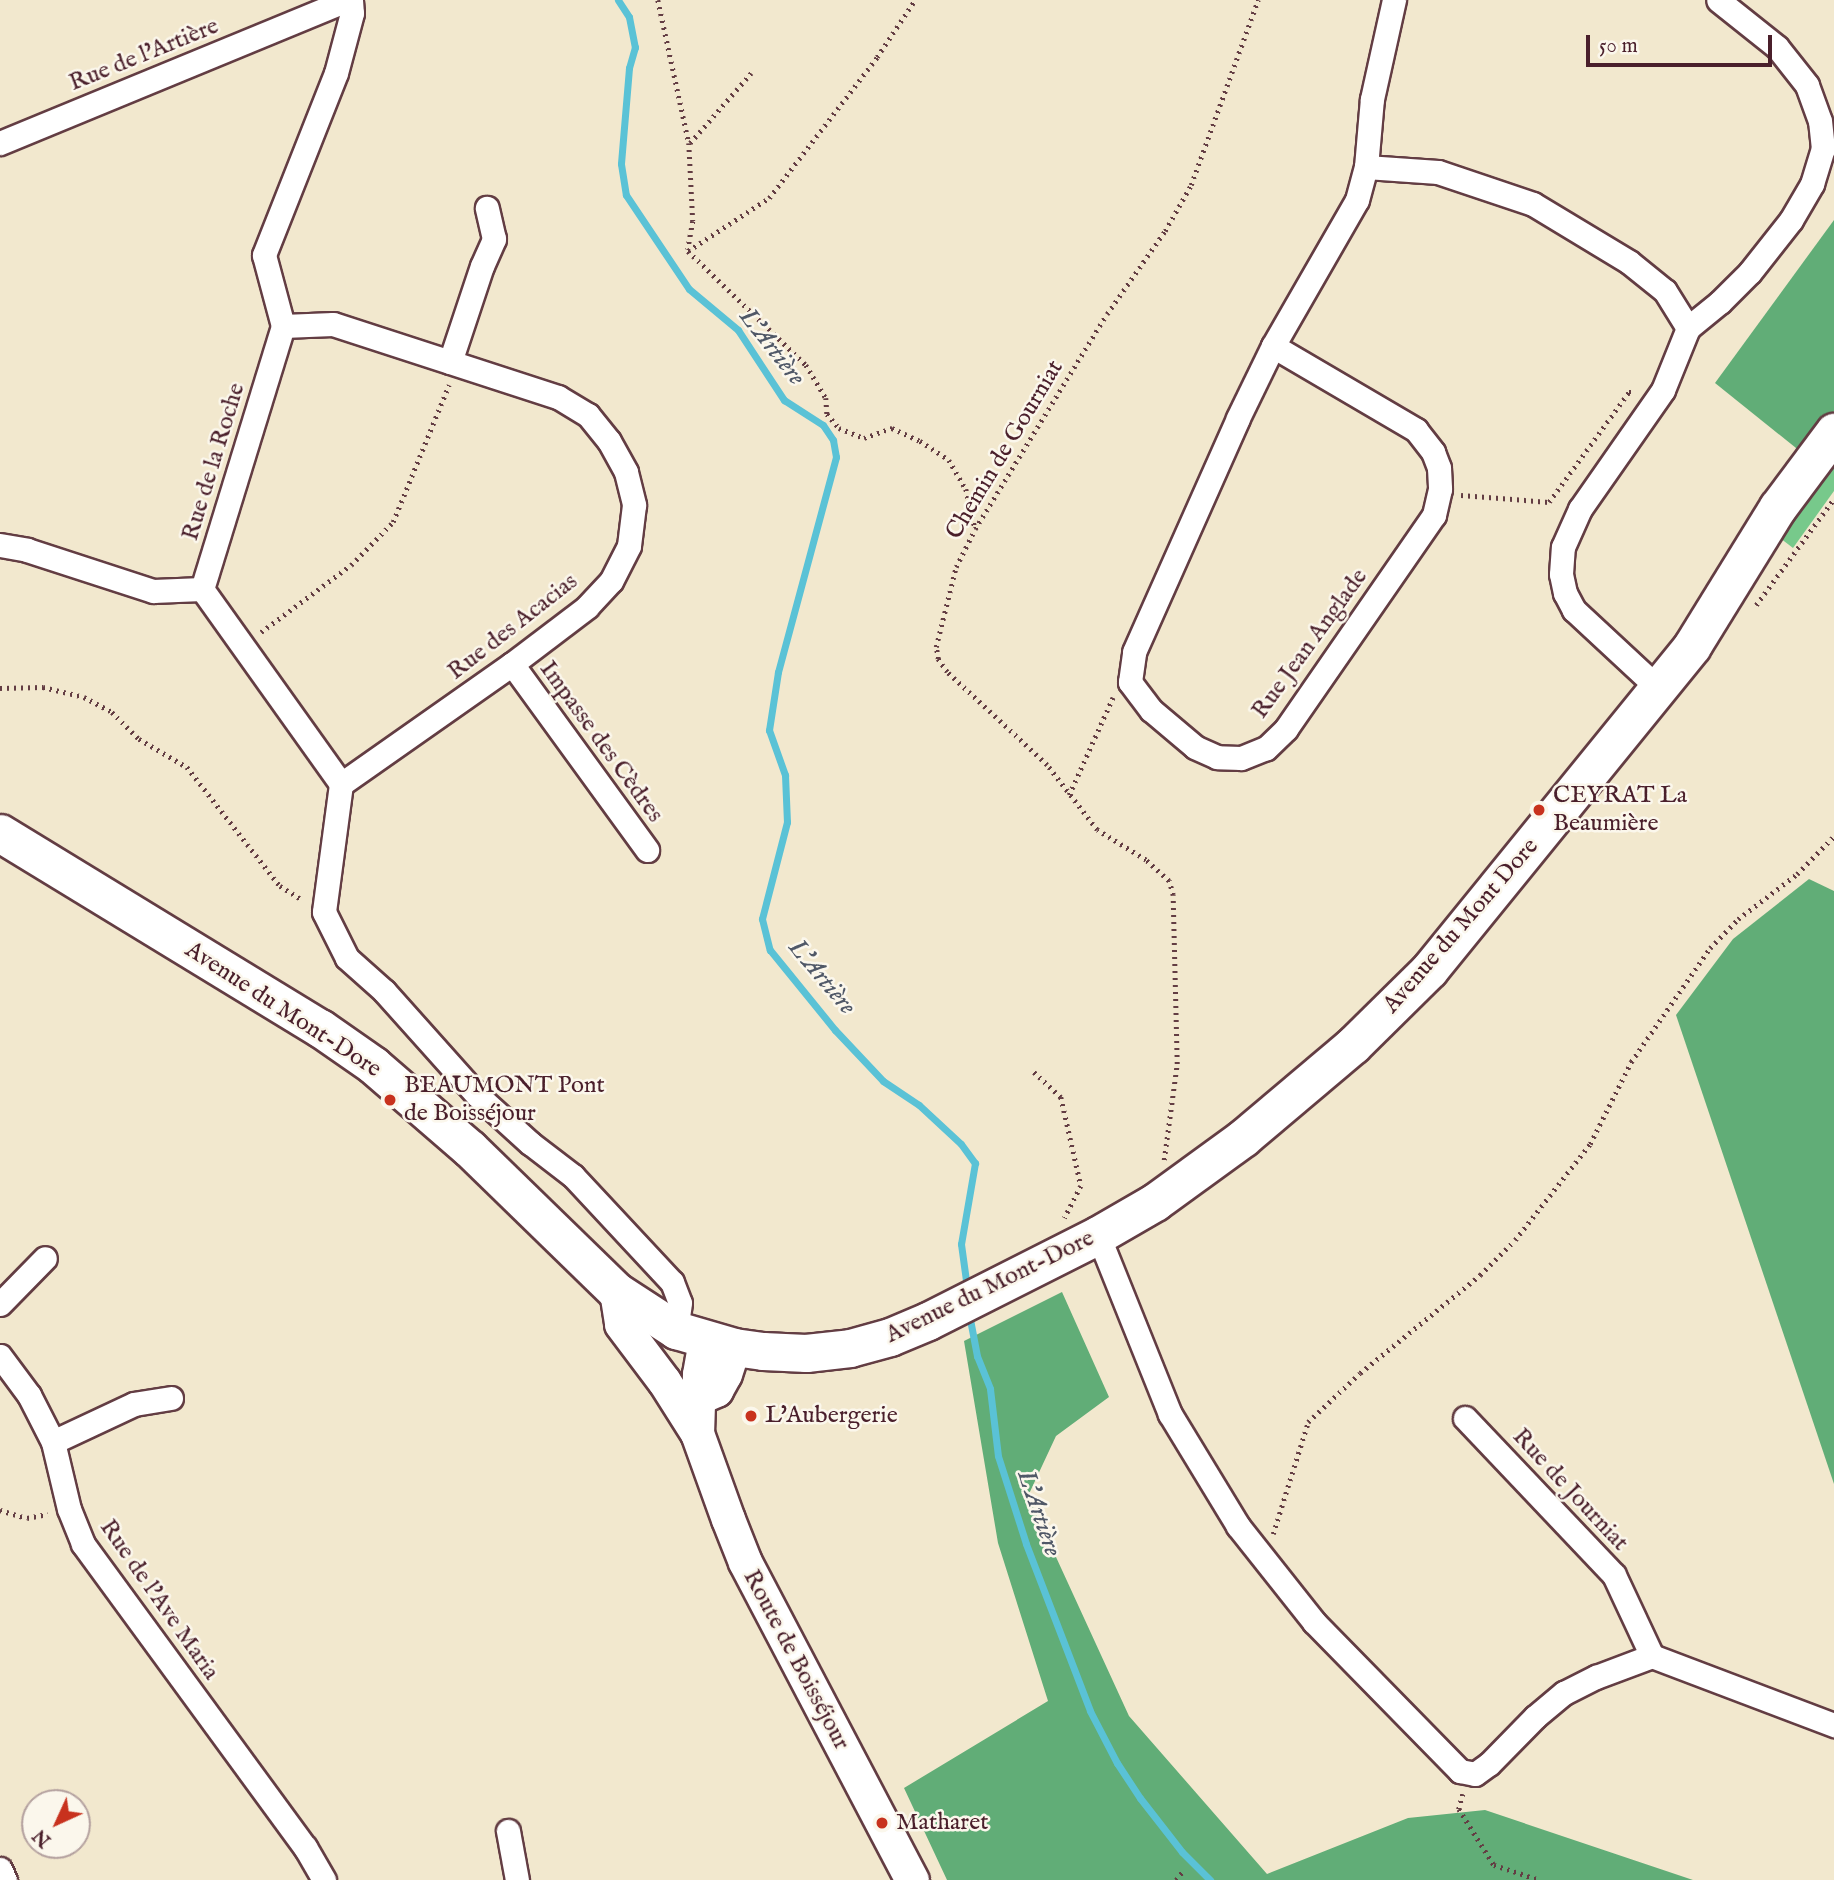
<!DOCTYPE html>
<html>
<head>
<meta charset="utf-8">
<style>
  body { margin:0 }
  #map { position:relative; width:1834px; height:1880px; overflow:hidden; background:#f2e8ce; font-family:"IM FELL English",serif }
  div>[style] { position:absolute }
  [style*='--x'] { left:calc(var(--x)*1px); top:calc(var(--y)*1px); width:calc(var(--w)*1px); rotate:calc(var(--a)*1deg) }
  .green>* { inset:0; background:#77c98b }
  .forest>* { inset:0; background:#61ad77 }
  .stream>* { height:7px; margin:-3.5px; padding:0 3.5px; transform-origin:3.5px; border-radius:3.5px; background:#5ac2d6 }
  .path>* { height:4.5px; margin-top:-2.25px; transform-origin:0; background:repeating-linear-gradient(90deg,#633d43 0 2px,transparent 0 7px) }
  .roads { filter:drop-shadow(2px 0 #633d43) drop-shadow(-2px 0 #633d43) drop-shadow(0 2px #633d43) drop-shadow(0 -2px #633d43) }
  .street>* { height:23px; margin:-11.5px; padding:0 11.5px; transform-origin:11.5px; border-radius:11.5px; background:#fff }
  .secondary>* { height:33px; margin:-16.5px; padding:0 16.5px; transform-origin:16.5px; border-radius:16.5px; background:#fff }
  .primary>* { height:37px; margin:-18.5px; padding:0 18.5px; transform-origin:18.5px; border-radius:18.5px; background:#fff }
  .dots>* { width:19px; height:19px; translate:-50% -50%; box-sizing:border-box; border:4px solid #fbf7ec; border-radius:50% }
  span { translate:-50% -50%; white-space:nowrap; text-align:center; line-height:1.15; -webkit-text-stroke:5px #fbf7ec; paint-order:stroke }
  .street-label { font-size:24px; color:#4a1f2b }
  .poi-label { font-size:24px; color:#4a1f2b }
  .left { translate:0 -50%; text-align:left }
  .water-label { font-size:26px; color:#505867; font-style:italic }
  .north { position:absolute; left:21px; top:1789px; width:70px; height:70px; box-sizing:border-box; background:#fbf7ec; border:2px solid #b4a19f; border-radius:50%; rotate:225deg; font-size:19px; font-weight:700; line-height:28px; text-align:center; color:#4a1f2b }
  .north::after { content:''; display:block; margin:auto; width:24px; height:32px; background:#c8321e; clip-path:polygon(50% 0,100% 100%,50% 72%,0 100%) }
  .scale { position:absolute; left:1586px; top:35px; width:186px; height:32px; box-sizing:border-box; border:4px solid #4a1f2b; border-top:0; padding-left:9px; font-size:21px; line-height:24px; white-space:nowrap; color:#4a1f2b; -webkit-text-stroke:5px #fbf7ec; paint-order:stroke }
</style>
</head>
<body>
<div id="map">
  <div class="green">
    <div style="clip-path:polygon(1834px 464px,1834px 491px,1793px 548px,1780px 538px)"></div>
  </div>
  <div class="forest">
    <div style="clip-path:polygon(1834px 220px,1834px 411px,1801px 452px,1715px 383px)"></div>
    <div style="clip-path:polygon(1809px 879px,1834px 891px,1834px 1484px,1676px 1015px,1733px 939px)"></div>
    <div style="clip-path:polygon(1062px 1292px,1109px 1397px,1056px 1436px,1028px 1496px,1129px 1716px,1267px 1874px,1408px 1818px,1485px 1810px,1693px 1880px,947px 1880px,904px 1788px,1048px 1701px,998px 1543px,964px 1341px)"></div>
  </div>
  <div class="stream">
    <div style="--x:618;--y:0;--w:20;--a:57"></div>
    <div style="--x:629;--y:17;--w:31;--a:79"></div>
    <div style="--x:635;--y:47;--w:22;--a:106"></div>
    <div style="--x:629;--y:68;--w:96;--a:94.8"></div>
    <div style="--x:621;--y:164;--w:31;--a:81"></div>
    <div style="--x:626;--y:195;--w:113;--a:56.2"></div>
    <div style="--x:689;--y:289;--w:64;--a:39.9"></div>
    <div style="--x:738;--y:330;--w:84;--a:56.7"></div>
    <div style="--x:784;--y:400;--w:46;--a:32.7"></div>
    <div style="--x:823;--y:425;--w:18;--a:56"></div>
    <div style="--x:833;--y:440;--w:17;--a:80"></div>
    <div style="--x:836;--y:457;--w:223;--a:105.1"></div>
    <div style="--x:778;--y:672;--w:59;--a:98.8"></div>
    <div style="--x:769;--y:730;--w:48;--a:70.4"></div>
    <div style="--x:785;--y:775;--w:47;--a:87.6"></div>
    <div style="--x:787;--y:822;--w:100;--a:104.5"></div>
    <div style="--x:762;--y:919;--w:32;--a:76"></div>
    <div style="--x:770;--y:950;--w:103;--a:50.9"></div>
    <div style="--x:835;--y:1030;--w:70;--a:46.7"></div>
    <div style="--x:883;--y:1081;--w:43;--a:33.7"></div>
    <div style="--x:919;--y:1105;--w:57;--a:42.9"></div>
    <div style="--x:961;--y:1144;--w:24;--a:54"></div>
    <div style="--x:975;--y:1163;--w:82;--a:99.8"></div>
    <div style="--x:961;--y:1244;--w:44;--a:82.2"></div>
    <div style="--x:969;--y:1314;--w:43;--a:79.2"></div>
    <div style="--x:977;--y:1356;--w:35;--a:68"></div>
    <div style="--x:990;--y:1389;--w:67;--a:83.2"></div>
    <div style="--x:998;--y:1456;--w:92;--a:72.3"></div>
    <div style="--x:1026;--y:1544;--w:179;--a:69"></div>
    <div style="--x:1090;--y:1711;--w:59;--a:62.6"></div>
    <div style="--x:1117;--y:1763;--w:42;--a:56.7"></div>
    <div style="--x:1140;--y:1798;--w:68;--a:52.1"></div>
    <div style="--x:1182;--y:1852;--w:40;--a:45"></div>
  </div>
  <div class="path">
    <div style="--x:658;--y:0;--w:146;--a:77.8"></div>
    <div style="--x:689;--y:143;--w:78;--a:87.1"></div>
    <div style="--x:693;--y:221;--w:29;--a:100"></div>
    <div style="--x:690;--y:143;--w:93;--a:-48.9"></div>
    <div style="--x:688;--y:251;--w:164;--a:44"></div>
    <div style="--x:806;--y:365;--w:39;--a:59"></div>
    <div style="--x:826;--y:398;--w:16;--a:86"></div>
    <div style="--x:827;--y:414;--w:18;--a:49"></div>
    <div style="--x:839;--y:428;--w:27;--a:22"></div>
    <div style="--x:864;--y:438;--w:30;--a:-20"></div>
    <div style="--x:892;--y:428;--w:31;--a:25"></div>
    <div style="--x:920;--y:441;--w:35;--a:33"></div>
    <div style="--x:949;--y:460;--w:34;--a:60"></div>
    <div style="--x:966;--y:489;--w:40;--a:77"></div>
    <div style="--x:688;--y:251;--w:97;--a:-33.2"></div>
    <div style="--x:769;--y:198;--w:178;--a:-52.5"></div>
    <div style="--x:877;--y:57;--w:69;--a:-56.3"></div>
    <div style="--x:1461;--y:495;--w:88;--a:4.5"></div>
    <div style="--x:1549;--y:502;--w:136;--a:-54"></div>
    <div style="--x:1629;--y:392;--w:5;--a:0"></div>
    <div style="--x:1756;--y:605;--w:132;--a:-53.7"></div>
    <div style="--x:261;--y:632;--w:112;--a:-36.7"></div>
    <div style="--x:351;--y:565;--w:60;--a:-45.7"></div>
    <div style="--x:393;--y:522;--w:148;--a:-67.8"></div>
    <div style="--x:0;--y:688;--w:43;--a:-1.3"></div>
    <div style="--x:43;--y:687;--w:42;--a:13.7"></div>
    <div style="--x:84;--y:697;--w:32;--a:28"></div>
    <div style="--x:112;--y:712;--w:38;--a:45"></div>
    <div style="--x:139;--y:739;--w:56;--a:30.3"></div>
    <div style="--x:187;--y:767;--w:151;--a:52"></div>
    <div style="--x:280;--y:886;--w:26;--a:32"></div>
    <div style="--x:1069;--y:795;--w:107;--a:-65.8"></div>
    <div style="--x:1034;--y:1072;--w:37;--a:43"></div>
    <div style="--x:1061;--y:1097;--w:91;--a:77.3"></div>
    <div style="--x:1081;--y:1186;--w:36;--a:117"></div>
    <div style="--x:1164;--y:1160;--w:97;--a:-82.3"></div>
    <div style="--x:1177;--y:1064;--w:169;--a:-91.4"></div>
    <div style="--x:1173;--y:895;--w:15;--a:-106"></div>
    <div style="--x:1169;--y:881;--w:31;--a:-138"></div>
    <div style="--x:1146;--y:860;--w:57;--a:-148.5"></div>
    <div style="--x:1097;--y:830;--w:82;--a:-127.6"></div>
    <div style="--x:1047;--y:765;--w:137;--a:-137.1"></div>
    <div style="--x:947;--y:672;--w:16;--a:-125"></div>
    <div style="--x:938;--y:659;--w:12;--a:-99"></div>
    <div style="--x:936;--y:647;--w:82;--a:-76"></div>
    <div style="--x:956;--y:567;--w:42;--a:-63.4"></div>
    <div style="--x:975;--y:529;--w:252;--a:-58.5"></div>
    <div style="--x:1107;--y:314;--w:101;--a:-55.1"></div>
    <div style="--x:1165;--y:231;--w:53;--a:-60.5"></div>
    <div style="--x:1191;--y:185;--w:197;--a:-70.1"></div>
    <div style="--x:0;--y:1510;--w:28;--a:17"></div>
    <div style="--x:27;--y:1518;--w:21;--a:-11"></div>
    <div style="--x:1273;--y:1534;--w:117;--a:-72.6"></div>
    <div style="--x:1308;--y:1422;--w:71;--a:-43.3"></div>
    <div style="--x:1360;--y:1373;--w:155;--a:-39.2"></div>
    <div style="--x:1480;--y:1275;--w:49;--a:-45"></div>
    <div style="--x:1515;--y:1240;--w:122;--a:-52"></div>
    <div style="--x:1590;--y:1144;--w:92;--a:-63.4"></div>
    <div style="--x:1631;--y:1062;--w:139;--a:-55.3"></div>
    <div style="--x:1710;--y:948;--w:40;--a:-46"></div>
    <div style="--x:1738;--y:919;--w:74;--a:-37.3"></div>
    <div style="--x:1797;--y:874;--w:53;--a:-45.8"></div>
    <div style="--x:1463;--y:1794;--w:16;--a:105"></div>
    <div style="--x:1459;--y:1809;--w:66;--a:58"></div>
    <div style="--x:1494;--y:1865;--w:48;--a:18.1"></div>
    <div style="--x:1176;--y:1880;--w:10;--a:-53"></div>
  </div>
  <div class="roads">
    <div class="street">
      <div style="--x:351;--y:0;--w:13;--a:86"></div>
      <div style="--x:352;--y:13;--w:62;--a:104.9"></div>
      <div style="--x:336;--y:73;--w:196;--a:111.6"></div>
      <div style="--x:264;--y:255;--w:73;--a:75"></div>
      <div style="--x:283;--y:326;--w:275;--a:107.1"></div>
      <div style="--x:202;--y:589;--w:239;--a:54.5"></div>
      <div style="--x:341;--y:784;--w:129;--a:97.6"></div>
      <div style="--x:324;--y:912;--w:51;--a:63.4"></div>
      <div style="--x:347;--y:958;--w:50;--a:41.7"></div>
      <div style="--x:384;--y:991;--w:140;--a:48.2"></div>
      <div style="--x:477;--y:1095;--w:72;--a:42.2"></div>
      <div style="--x:530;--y:1143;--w:54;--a:37.5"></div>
      <div style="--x:573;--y:1176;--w:145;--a:47"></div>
      <div style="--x:672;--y:1282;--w:22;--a:69"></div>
      <div style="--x:680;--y:1303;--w:27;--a:98"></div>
      <div style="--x:0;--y:143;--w:375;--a:-22.4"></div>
      <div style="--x:1366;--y:167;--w:72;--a:4"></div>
      <div style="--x:1438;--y:172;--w:100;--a:18.6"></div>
      <div style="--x:1533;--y:204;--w:112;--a:31.1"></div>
      <div style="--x:1629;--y:262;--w:46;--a:38.9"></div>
      <div style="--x:1665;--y:291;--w:44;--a:58.1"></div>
      <div style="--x:283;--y:326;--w:50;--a:-2.3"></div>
      <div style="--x:333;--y:324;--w:237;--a:18"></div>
      <div style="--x:558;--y:397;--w:35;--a:31"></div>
      <div style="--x:588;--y:415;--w:33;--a:51"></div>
      <div style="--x:609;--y:441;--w:35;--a:61"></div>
      <div style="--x:626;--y:472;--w:34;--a:76"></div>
      <div style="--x:634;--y:505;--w:41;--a:97"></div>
      <div style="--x:629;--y:546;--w:39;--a:117"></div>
      <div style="--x:611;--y:581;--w:35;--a:133"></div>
      <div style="--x:587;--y:607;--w:94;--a:142.8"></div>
      <div style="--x:512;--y:664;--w:209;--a:144.9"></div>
      <div style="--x:1273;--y:346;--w:166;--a:30.4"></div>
      <div style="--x:1416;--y:430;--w:28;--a:52"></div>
      <div style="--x:1433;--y:452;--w:17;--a:69"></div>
      <div style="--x:1439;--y:468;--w:21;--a:87"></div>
      <div style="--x:1440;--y:489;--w:27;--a:103"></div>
      <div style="--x:1434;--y:515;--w:260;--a:124.7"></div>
      <div style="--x:1286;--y:729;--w:28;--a:136"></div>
      <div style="--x:1266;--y:748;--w:27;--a:158"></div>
      <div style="--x:1241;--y:758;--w:24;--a:-178"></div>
      <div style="--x:1217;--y:757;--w:24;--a:-156"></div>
      <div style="--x:1195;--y:747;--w:57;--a:-139.9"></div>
      <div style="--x:1151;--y:710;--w:35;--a:-127"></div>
      <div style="--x:1130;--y:682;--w:30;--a:-82"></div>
      <div style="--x:1134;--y:652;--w:256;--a:-66"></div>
      <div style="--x:1238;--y:418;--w:80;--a:-64.1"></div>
      <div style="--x:1273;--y:346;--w:168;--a:-60.1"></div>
      <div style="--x:1357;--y:200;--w:34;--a:-75"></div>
      <div style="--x:1366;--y:167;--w:68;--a:-85"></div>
      <div style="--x:1372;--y:99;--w:101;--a:-77.5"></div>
      <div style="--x:450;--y:362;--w:101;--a:-71.6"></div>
      <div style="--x:482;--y:266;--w:30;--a:-66"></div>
      <div style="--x:494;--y:239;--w:32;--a:-103"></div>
      <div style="--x:0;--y:545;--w:27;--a:10"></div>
      <div style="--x:27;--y:550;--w:133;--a:18"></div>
      <div style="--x:153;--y:591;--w:49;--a:-2.3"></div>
      <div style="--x:512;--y:664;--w:230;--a:54"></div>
      <div style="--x:1658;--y:688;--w:115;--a:-137.1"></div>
      <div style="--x:1574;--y:610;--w:19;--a:-118"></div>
      <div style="--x:1565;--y:593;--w:19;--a:-102"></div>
      <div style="--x:1561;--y:574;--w:27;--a:-86"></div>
      <div style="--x:1563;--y:547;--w:42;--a:-65.9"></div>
      <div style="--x:1580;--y:509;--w:145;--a:-55.1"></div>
      <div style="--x:1663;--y:390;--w:67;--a:-68"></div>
      <div style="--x:1688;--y:328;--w:41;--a:-39.1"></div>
      <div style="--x:1720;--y:302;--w:42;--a:-45"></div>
      <div style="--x:1750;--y:272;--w:66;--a:-51.7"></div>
      <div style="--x:1791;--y:220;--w:42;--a:-59.7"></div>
      <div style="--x:1812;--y:184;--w:37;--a:-73"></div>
      <div style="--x:1823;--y:149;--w:28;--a:-96"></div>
      <div style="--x:1820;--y:121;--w:38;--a:-110"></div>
      <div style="--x:1807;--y:85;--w:48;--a:-128.3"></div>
      <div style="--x:1777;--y:47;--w:75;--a:-141.5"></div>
      <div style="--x:1098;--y:1235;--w:193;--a:68.1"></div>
      <div style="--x:1170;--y:1414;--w:131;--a:58.7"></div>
      <div style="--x:1238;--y:1526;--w:122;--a:51.6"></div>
      <div style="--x:1314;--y:1622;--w:209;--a:45.6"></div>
      <div style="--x:1460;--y:1771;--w:15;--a:11"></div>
      <div style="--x:1475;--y:1774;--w:17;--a:-36"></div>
      <div style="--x:1489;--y:1764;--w:66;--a:-45.6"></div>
      <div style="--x:1535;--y:1717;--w:38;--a:-40"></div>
      <div style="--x:1564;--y:1693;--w:36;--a:-27"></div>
      <div style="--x:1596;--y:1677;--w:60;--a:-20.6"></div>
      <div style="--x:0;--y:1304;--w:64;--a:-45.6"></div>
      <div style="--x:0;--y:1356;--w:49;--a:53.4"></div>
      <div style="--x:29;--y:1395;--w:53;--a:62.9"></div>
      <div style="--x:171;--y:1398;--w:37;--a:171"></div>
      <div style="--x:134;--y:1404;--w:89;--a:154.9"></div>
      <div style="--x:53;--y:1442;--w:69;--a:76.6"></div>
      <div style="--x:69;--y:1509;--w:38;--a:68"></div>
      <div style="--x:83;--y:1544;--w:376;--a:53.8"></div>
      <div style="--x:305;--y:1847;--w:38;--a:60"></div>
      <div style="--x:1465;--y:1418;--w:216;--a:46.5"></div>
      <div style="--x:1614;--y:1575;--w:89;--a:64.9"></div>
      <div style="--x:1652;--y:1656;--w:195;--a:20.8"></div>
      <div style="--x:508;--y:1831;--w:50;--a:79.6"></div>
      <div style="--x:0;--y:1869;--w:12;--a:66"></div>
    </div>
    <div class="secondary">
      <div style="--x:616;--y:1291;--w:33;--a:81"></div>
      <div style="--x:621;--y:1324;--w:71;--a:53"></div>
      <div style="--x:664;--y:1381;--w:62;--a:57.6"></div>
      <div style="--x:705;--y:1340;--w:35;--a:100"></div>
      <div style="--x:699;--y:1374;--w:59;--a:91.9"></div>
      <div style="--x:697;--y:1433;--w:91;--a:70.2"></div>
      <div style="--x:728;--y:1519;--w:46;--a:68.4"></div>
      <div style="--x:745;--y:1562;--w:359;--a:62.3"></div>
      <div style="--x:698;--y:1398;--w:20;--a:-24"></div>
      <div style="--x:716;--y:1390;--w:18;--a:-61"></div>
      <div style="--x:725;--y:1374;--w:28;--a:-72"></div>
    </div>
    <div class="primary">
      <div style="--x:0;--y:833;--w:375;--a:31.4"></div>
      <div style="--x:320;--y:1028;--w:65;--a:34.9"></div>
      <div style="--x:373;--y:1065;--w:128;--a:40.9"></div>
      <div style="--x:470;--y:1149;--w:204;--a:44.2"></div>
      <div style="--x:616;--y:1291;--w:72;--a:33"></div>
      <div style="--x:676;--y:1330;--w:60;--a:16.3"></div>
      <div style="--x:734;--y:1347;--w:29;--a:8"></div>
      <div style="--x:763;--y:1351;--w:43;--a:2.7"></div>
      <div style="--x:806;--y:1353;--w:44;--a:-6.5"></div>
      <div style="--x:850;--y:1348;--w:41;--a:-15.4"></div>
      <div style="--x:890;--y:1337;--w:41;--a:-22.8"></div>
      <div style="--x:928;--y:1321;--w:191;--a:-26.8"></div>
      <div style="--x:1098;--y:1235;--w:66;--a:-30.1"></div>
      <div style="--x:1155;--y:1202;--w:109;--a:-36"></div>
      <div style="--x:1243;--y:1138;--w:144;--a:-40.2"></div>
      <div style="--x:1353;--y:1045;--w:107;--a:-44.6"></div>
      <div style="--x:1429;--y:970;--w:417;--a:-50.9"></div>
      <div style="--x:1692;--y:646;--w:163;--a:-58.3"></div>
      <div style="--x:1778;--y:507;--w:94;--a:-53.3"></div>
    </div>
  </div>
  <div class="dots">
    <div style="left:1539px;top:810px;background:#c8321e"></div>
    <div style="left:390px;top:1100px;background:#c8321e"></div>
    <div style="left:751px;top:1416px;background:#c8321e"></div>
    <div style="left:882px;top:1823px;background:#c8321e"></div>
  </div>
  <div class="street-label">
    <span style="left:144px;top:55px;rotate:-22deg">Rue de l'Artière</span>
    <span style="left:1005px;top:450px;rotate:-59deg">Chemin de Gourniat</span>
    <span style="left:214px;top:462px;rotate:-73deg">Rue de la Roche</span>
    <span style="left:513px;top:627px;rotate:-38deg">Rue des Acacias</span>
    <span style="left:1310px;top:644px;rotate:-54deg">Rue Jean Anglade</span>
    <span style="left:601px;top:742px;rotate:54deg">Impasse des Cèdres</span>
    <span style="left:1461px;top:926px;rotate:-49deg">Avenue du Mont Dore</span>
    <span style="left:283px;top:1010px;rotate:33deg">Avenue du Mont-Dore</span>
    <span style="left:990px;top:1287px;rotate:-26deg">Avenue du Mont-Dore</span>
    <span style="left:1570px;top:1490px;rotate:47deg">Rue de Journiat</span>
    <span style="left:159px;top:1600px;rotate:55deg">Rue de l'Ave Maria</span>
    <span style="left:796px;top:1660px;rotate:62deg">Route de Boisséjour</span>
  </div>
  <div class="poi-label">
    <span class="left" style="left:1553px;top:810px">CEYRAT La<br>Beaumière</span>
    <span class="left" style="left:404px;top:1100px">BEAUMONT Pont<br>de Boisséjour</span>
    <span class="left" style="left:765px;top:1416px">L'Aubergerie</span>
    <span class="left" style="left:896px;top:1823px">Matharet</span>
  </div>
  <div class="water-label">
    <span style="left:772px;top:347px;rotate:52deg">L'Artière</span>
    <span style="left:822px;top:977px;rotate:50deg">L'Artière</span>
    <span style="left:1039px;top:1513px;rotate:71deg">L'Artière</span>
  </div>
  <div class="north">N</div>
  <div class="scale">50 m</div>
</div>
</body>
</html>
